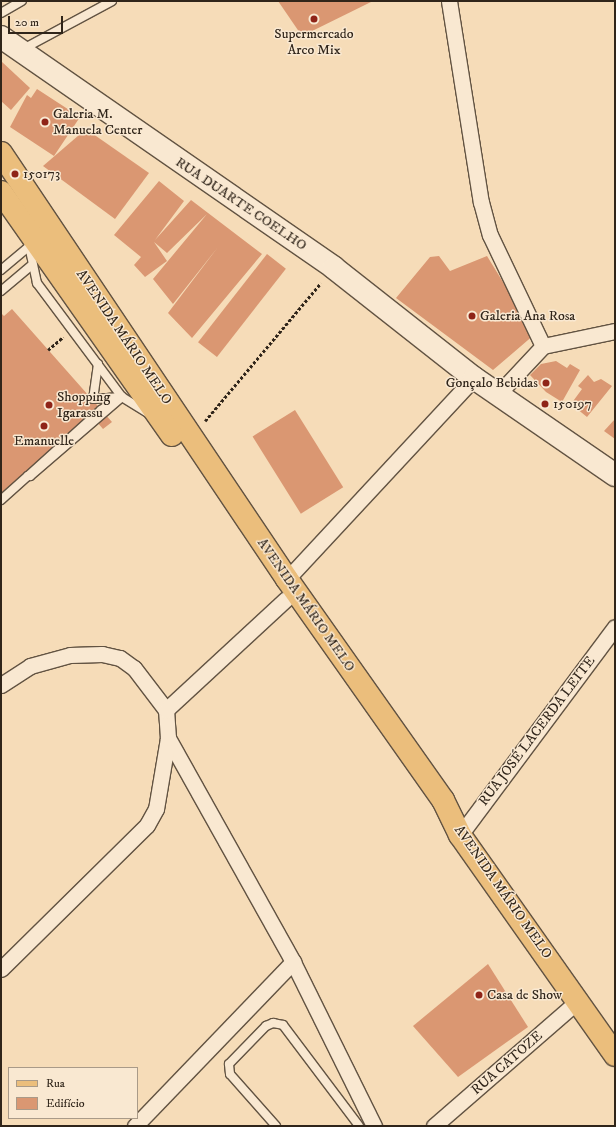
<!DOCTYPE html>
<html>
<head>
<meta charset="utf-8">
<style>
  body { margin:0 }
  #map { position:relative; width:616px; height:1127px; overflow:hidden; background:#f6dcb8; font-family:"IM FELL DW Pica",serif }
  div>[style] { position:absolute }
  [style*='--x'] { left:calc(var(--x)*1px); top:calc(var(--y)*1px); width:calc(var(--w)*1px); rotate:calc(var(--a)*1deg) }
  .building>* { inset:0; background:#da9772; transform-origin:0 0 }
  .path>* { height:2.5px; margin-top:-1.25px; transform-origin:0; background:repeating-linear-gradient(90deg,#30251a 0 3px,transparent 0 5px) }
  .roads { filter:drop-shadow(1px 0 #625342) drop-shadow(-1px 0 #625342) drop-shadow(0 1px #625342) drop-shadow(0 -1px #625342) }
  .service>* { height:8px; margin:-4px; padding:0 4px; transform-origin:4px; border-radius:4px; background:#f9e8d1 }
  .minor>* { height:15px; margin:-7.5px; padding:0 7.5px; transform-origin:7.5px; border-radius:7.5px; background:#f9e8d1 }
  .secondary>* { height:22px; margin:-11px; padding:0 11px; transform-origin:11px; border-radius:11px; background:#f9e8d1 }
  .primary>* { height:22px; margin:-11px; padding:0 11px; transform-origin:11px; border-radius:11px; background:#ebbe7c }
  .dots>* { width:11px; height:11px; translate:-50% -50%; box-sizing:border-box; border:2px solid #f9e8d1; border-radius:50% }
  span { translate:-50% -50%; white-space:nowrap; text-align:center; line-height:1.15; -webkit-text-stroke:3px #f9e8d1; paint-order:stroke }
  .poi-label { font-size:14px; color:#30251a }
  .left { translate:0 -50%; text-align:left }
  .right { translate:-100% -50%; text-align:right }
  .street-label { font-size:14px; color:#30251a }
  .frame { position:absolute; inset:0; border:2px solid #30251a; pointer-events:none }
  .legend { position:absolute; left:8px; top:1067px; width:130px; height:52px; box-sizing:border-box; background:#f9e8d1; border:1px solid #a99a88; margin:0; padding:5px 7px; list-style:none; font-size:12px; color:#30251a }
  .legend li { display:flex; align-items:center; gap:8px; height:20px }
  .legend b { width:20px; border:1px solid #a99a88 }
  .scale { position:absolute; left:8px; top:16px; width:55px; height:18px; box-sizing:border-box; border:2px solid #30251a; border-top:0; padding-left:5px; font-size:12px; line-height:14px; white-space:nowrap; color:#30251a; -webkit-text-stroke:3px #f9e8d1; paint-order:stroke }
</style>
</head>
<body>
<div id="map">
  <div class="building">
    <div style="clip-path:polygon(278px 1px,373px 1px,302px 36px)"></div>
    <div style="clip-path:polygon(1px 61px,30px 88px,11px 110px,1px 101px)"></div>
    <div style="clip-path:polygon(37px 89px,80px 117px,54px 156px,10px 127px,27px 95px,31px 98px)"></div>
    <div style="clip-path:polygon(86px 129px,149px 173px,115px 219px,43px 166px)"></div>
    <div style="clip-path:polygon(159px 181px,184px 201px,155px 240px,191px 200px,262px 254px,192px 338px,168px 313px,218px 247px,173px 304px,153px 279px,207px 214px,167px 253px,154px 242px,167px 261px,145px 277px,134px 265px,141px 257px,114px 235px)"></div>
    <div style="left:267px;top:254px;width:24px;height:112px;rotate:38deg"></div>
    <div style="clip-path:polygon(439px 256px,450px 271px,487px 256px,535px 334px,493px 370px,396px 298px,430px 257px)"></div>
    <div style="clip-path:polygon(12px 309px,112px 422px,103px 429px,91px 415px,1px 494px,1px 313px,4px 316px)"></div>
    <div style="clip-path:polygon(556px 361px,567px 368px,570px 364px,580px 370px,562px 402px,546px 392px,530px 375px,541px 364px)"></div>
    <div style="clip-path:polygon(588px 375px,594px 382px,601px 379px,612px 386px,587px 417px,571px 404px,582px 389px,578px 386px)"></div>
    <div style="left:295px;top:410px;width:91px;height:50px;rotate:58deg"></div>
    <div style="clip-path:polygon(615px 419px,615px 439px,604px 431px)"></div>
    <div style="clip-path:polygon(488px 964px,528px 1027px,458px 1077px,413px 1026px)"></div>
  </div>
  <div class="path">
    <div style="--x:48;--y:350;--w:20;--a:-41"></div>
    <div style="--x:205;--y:421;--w:180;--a:-50"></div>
  </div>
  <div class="roads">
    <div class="service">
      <div style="--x:1;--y:13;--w:24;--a:-30"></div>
      <div style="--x:23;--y:49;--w:101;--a:-28.3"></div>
      <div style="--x:28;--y:241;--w:43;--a:77.9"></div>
      <div style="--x:37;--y:283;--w:142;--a:53.3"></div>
      <div style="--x:122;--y:397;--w:32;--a:32"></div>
      <div style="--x:1;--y:270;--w:35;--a:-40"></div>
      <div style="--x:1;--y:291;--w:39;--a:-40"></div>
      <div style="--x:98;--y:364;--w:35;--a:98"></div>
      <div style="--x:93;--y:399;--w:28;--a:-4"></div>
      <div style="--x:122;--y:397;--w:121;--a:139.3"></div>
      <div style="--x:30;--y:476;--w:2;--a:180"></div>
      <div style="--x:28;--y:476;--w:98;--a:-42.1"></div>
      <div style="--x:101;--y:410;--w:25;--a:-32"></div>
      <div style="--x:1;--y:500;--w:36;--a:-42"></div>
      <div style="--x:276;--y:1126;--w:69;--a:-131.5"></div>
      <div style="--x:230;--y:1074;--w:10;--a:-96"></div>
      <div style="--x:229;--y:1064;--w:53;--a:-45.8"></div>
      <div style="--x:266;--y:1026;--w:8;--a:-23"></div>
      <div style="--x:273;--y:1023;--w:10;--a:11"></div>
      <div style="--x:283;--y:1025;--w:126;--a:53"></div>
    </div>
    <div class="minor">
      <div style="--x:449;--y:1;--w:204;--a:81"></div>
      <div style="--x:481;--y:202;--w:34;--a:75"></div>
      <div style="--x:490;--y:235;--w:123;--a:64.5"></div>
      <div style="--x:499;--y:393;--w:64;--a:-46.9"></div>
      <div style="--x:543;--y:346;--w:74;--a:-11.8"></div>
      <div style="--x:287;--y:579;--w:275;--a:-47.1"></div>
      <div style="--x:1;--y:685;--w:35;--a:-33"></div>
      <div style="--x:30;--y:666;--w:41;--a:-15.4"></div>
      <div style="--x:70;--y:655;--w:32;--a:-2"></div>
      <div style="--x:102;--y:654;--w:18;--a:13"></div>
      <div style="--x:120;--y:658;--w:17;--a:36"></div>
      <div style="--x:134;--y:668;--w:53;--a:52.7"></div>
      <div style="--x:168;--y:738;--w:257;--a:60.8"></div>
      <div style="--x:293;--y:962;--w:183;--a:63.7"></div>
      <div style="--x:460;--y:835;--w:259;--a:-53.3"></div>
      <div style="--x:1;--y:969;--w:205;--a:-44.6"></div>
      <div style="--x:147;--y:825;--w:18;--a:-61"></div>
      <div style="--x:156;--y:809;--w:72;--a:-80.4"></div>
      <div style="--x:168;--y:738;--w:28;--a:-94"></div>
      <div style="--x:166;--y:710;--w:163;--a:-42.8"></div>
      <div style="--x:135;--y:1126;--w:228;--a:-46.1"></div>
      <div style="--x:434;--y:1126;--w:192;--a:-41"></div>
    </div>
    <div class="secondary">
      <div style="--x:1;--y:37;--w:405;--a:34.7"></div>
      <div style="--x:334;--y:268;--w:178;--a:38.2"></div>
      <div style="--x:474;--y:378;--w:171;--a:34.5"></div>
    </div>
    <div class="primary">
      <div style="--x:1;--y:153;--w:513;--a:56.12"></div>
      <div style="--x:287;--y:579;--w:271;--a:54.8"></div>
      <div style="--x:443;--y:800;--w:39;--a:64"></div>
      <div style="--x:460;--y:835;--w:269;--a:54.8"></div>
      <div style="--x:1;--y:192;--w:297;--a:54.9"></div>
    </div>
  </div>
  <div class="dots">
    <div style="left:314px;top:19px;background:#8f2418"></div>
    <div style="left:45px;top:122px;background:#8f2418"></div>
    <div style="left:15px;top:174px;background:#8f2418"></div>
    <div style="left:472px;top:316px;background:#8f2418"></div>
    <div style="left:546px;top:383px;background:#8f2418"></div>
    <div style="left:545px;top:404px;background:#8f2418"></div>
    <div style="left:49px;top:405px;background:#8f2418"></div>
    <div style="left:44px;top:426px;background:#8f2418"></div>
    <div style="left:479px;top:995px;background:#8f2418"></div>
  </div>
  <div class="poi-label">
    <span style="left:314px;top:42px">Supermercado<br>Arco Mix</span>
    <span class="left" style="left:53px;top:122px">Galeria M.<br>Manuela Center</span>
    <span class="left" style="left:23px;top:174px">150173</span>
    <span class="left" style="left:480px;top:316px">Galeria Ana Rosa</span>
    <span class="right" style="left:538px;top:383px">Gonçalo Bebidas</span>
    <span class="left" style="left:57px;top:405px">Shopping<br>Igarassu</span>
    <span class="left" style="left:553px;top:404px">150197</span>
    <span style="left:44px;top:441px">Emanuelle</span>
    <span class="left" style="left:487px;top:995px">Casa de Show</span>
  </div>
  <div class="street-label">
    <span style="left:241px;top:204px;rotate:34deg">RUA DUARTE COELHO</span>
    <span style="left:124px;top:337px;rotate:56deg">AVENIDA MÁRIO MELO</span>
    <span style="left:306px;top:605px;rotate:55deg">AVENIDA MÁRIO MELO</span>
    <span style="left:537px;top:731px;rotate:-53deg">RUA JOSÉ LACERDA LEITE</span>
    <span style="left:503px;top:892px;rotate:55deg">AVENIDA MÁRIO MELO</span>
    <span style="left:507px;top:1063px;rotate:-41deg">RUA CATOZE</span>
  </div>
  <div class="frame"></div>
  <ul class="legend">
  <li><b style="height:5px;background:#ebbe7c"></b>Rua</li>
  <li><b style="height:11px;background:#da9772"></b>Edifício</li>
  </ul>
  <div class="scale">20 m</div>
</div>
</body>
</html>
